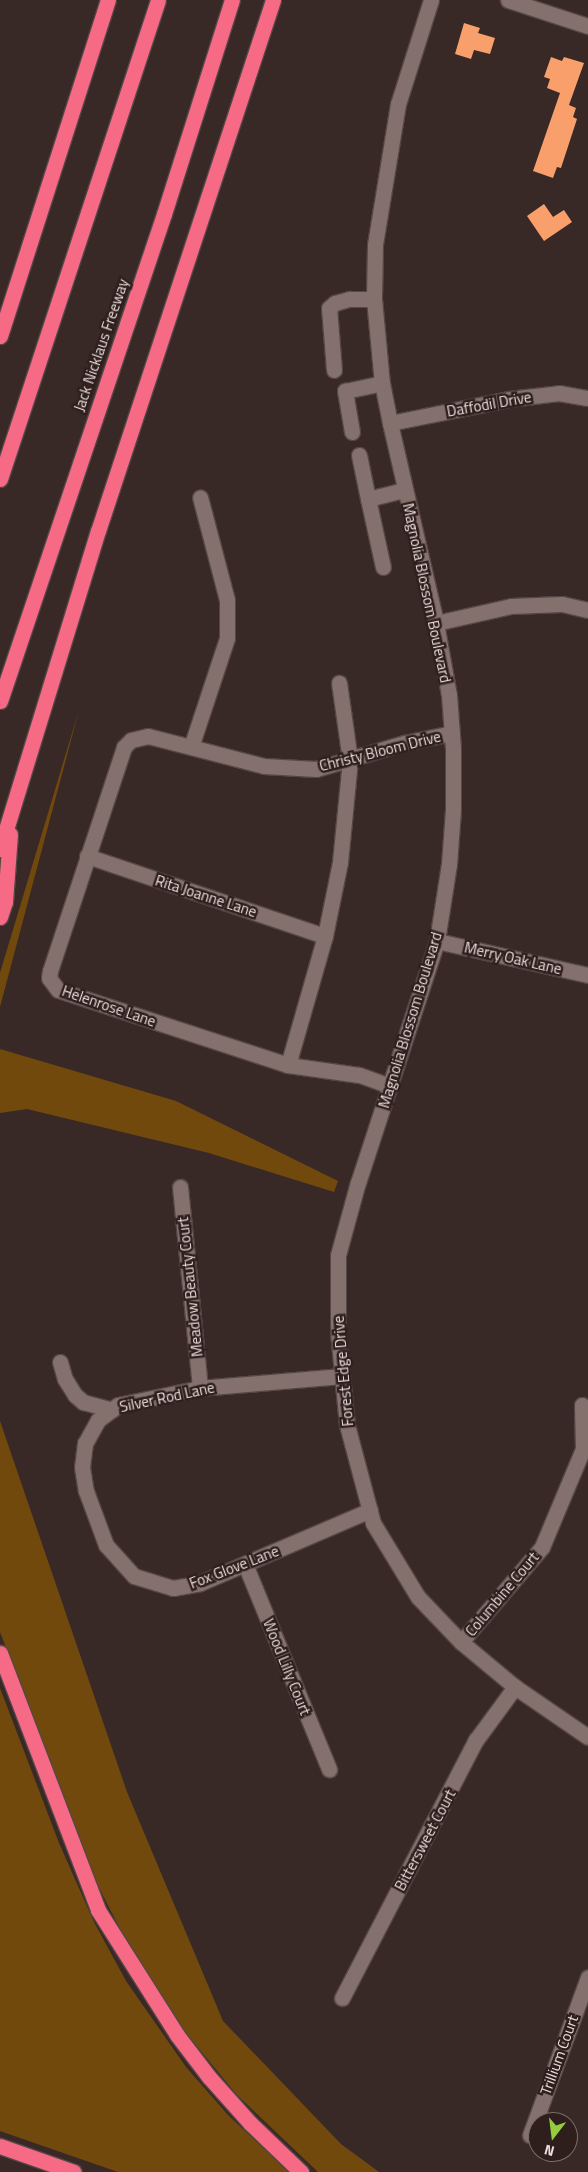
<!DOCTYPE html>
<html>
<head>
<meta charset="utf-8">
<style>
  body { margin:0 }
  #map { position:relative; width:588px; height:2172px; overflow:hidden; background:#392926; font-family:"Titillium Web",sans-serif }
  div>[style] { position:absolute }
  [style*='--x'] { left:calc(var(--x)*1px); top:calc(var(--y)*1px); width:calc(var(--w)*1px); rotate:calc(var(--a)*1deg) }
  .green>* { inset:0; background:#72490d }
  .building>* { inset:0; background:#f89f6b }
  .roads { filter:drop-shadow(1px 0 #554745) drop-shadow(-1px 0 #554745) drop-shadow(0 1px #554745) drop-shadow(0 -1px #554745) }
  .minor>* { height:15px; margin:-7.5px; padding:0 7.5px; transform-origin:7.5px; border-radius:7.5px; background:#84706d }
  .highway>* { height:15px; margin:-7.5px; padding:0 7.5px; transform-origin:7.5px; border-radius:7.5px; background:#f66a86 }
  span { translate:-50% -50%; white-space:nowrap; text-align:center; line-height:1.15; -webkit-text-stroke:5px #2f1f1c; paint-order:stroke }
  .street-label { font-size:15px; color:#eadfdd }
  .north { position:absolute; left:528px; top:2112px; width:50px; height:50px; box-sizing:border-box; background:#2f1f1c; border:1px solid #7a6c69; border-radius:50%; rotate:195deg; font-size:14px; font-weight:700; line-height:20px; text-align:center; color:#eadfdd }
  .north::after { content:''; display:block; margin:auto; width:18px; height:22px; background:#92cd3e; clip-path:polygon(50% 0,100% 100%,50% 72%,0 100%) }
</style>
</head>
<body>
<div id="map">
  <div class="green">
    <div style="clip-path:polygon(79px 710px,0 1007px,0 973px)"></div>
    <div style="clip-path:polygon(0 1049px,176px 1101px,338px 1181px,334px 1192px,209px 1153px,27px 1109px,0 1113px)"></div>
    <div style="clip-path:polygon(0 1421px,127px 1792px,223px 2021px,341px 2144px,379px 2172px,318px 2172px,237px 2095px,181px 2027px,131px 1950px,98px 1886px,0 1632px)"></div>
    <div style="clip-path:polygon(0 1688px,59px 1843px,94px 1922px,126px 1981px,186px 2067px,228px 2115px,289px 2172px,118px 2172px,0 2131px)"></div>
  </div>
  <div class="building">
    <div style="clip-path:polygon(464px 23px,480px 28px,478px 33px,495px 38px,490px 54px,474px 50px,471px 59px,455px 54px)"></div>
    <div style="clip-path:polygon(551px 57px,562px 61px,564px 57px,584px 63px,569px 105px,576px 108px,573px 117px,577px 119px,561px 168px,557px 167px,553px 178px,533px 171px,560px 93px,547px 88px,550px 79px,544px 77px)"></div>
    <div style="clip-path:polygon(544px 204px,553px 217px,564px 210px,572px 222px,544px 241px,527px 216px)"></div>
  </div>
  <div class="roads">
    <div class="minor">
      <div style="--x:431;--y:0;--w:109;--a:107.6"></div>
      <div style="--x:398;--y:104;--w:143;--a:99.3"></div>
      <div style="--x:375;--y:245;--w:54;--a:91.1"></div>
      <div style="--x:374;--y:299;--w:84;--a:84.6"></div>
      <div style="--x:382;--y:383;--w:41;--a:78.7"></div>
      <div style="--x:390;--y:423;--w:205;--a:77"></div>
      <div style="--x:436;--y:623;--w:73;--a:79.8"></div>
      <div style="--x:449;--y:695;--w:53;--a:85.7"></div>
      <div style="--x:453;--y:748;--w:62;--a:90"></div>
      <div style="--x:453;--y:810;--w:54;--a:94.2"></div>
      <div style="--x:449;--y:864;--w:78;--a:98.9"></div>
      <div style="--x:437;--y:941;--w:254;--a:108.1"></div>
      <div style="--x:358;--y:1182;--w:76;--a:105.3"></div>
      <div style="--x:338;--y:1255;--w:77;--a:90"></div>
      <div style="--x:338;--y:1332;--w:93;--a:84.5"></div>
      <div style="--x:347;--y:1425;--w:101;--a:75.1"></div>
      <div style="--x:373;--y:1523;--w:87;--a:58.7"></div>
      <div style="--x:418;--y:1597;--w:62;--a:46.3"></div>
      <div style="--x:461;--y:1642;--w:70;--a:39.8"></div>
      <div style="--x:515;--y:1687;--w:88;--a:34.4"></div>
      <div style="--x:508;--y:0;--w:84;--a:18"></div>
      <div style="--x:334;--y:370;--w:62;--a:-94.6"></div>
      <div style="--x:329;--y:308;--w:8;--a:-40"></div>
      <div style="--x:335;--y:303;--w:15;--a:-16"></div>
      <div style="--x:349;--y:299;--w:25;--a:0"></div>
      <div style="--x:390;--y:423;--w:121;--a:-11.4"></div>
      <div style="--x:509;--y:399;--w:50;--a:-6.8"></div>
      <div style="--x:559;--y:393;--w:29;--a:10"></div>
      <div style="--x:352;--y:432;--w:42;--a:-99.7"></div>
      <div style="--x:345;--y:391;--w:38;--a:-12"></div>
      <div style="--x:359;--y:455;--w:45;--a:78.4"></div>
      <div style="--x:383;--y:567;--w:70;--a:-102.4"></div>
      <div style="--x:368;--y:499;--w:38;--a:-14"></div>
      <div style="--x:436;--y:623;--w:77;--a:-12.8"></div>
      <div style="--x:511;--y:606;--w:51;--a:-2.2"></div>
      <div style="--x:562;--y:604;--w:27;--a:13"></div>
      <div style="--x:191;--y:747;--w:115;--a:-71.7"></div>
      <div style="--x:227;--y:638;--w:38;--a:-90"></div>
      <div style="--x:227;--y:600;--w:106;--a:-104.7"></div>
      <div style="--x:87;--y:856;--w:251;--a:18.6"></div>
      <div style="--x:437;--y:941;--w:155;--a:12.7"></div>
      <div style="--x:288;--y:1065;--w:134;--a:-74"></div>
      <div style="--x:325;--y:936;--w:76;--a:-78.5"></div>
      <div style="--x:340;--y:862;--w:102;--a:-84.4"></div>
      <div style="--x:350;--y:760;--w:78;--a:-98.1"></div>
      <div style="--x:390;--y:1086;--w:33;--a:-160"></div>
      <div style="--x:359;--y:1075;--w:72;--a:-172"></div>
      <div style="--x:288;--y:1065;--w:242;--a:-161.9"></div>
      <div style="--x:58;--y:990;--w:15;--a:-127"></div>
      <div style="--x:49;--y:978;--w:7;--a:-82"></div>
      <div style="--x:50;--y:971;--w:236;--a:-71.7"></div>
      <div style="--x:124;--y:747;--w:10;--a:-45"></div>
      <div style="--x:131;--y:740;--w:17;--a:-13"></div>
      <div style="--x:148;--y:736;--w:120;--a:14.5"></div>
      <div style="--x:264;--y:766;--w:52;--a:3.3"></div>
      <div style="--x:316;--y:769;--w:92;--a:-16.5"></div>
      <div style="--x:404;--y:743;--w:49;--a:-11.8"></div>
      <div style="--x:180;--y:1187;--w:202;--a:84.3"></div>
      <div style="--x:60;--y:1362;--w:18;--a:74"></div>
      <div style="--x:65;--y:1379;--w:19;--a:58"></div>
      <div style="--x:75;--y:1395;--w:11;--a:41"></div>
      <div style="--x:83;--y:1402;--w:30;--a:15"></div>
      <div style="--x:342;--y:1376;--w:143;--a:175.2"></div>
      <div style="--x:200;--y:1388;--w:84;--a:168.3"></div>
      <div style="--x:118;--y:1405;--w:25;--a:143"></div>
      <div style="--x:98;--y:1420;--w:26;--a:119"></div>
      <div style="--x:85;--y:1443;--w:24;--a:97"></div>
      <div style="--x:82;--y:1467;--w:24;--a:81"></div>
      <div style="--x:86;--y:1491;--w:58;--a:69.7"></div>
      <div style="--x:106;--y:1545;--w:42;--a:47.9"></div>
      <div style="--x:134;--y:1576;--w:41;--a:17.1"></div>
      <div style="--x:173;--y:1588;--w:27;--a:-10"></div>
      <div style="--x:200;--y:1583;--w:185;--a:-23.2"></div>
      <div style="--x:245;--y:1564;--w:222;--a:67.7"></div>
      <div style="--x:461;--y:1642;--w:125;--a:-49.5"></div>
      <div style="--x:542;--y:1547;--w:106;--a:-67.3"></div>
      <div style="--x:583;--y:1449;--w:44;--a:-91.3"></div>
      <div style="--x:342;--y:1998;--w:291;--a:-62.6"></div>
      <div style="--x:476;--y:1740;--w:66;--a:-53.7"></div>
      <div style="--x:530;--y:2135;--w:168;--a:-69.8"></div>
    </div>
    <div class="highway">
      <div style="--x:0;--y:336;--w:353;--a:-72.2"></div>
      <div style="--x:0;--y:479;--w:504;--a:-71.74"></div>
      <div style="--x:0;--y:701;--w:514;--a:-71.39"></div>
      <div style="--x:164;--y:214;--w:225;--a:-72.4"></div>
      <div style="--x:0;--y:849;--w:333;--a:-72.9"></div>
      <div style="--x:98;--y:531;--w:559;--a:-71.76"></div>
      <div style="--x:0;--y:917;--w:16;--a:-72"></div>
      <div style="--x:5;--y:902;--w:68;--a:-85.8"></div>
      <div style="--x:0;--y:1653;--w:275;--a:69.1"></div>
      <div style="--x:98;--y:1910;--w:148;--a:57.7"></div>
      <div style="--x:177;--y:2035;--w:53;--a:52.7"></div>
      <div style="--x:209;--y:2077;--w:62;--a:48.3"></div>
      <div style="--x:250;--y:2123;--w:71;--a:43.9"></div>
      <div style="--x:0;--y:2146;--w:78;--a:19.4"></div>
    </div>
  </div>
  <div class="street-label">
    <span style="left:101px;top:345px;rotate:-71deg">Jack Nicklaus Freeway</span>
    <span style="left:489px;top:404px;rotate:-10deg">Daffodil Drive</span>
    <span style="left:427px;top:593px;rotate:78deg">Magnolia Blossom Boulevard</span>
    <span style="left:380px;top:751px;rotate:-14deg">Christy Bloom Drive</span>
    <span style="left:206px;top:896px;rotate:18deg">Rita Joanne Lane</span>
    <span style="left:513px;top:958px;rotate:13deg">Merry Oak Lane</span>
    <span style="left:109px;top:1006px;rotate:19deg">Helenrose Lane</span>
    <span style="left:410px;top:1020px;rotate:-73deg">Magnolia Blossom Boulevard</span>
    <span style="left:190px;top:1287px;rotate:-96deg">Meadow Beauty Court</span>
    <span style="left:343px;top:1371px;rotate:-95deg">Forest Edge Drive</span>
    <span style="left:167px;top:1397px;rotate:-12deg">Silver Rod Lane</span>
    <span style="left:234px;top:1567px;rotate:-21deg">Fox Glove Lane</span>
    <span style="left:502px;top:1594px;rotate:-50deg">Columbine Court</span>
    <span style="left:287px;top:1667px;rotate:68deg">Wood Lilly Court</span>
    <span style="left:425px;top:1840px;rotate:-62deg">Bittersweet Court</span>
    <span style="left:559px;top:2055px;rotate:-70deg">Trillium Court</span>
  </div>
  <div class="north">N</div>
</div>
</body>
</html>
